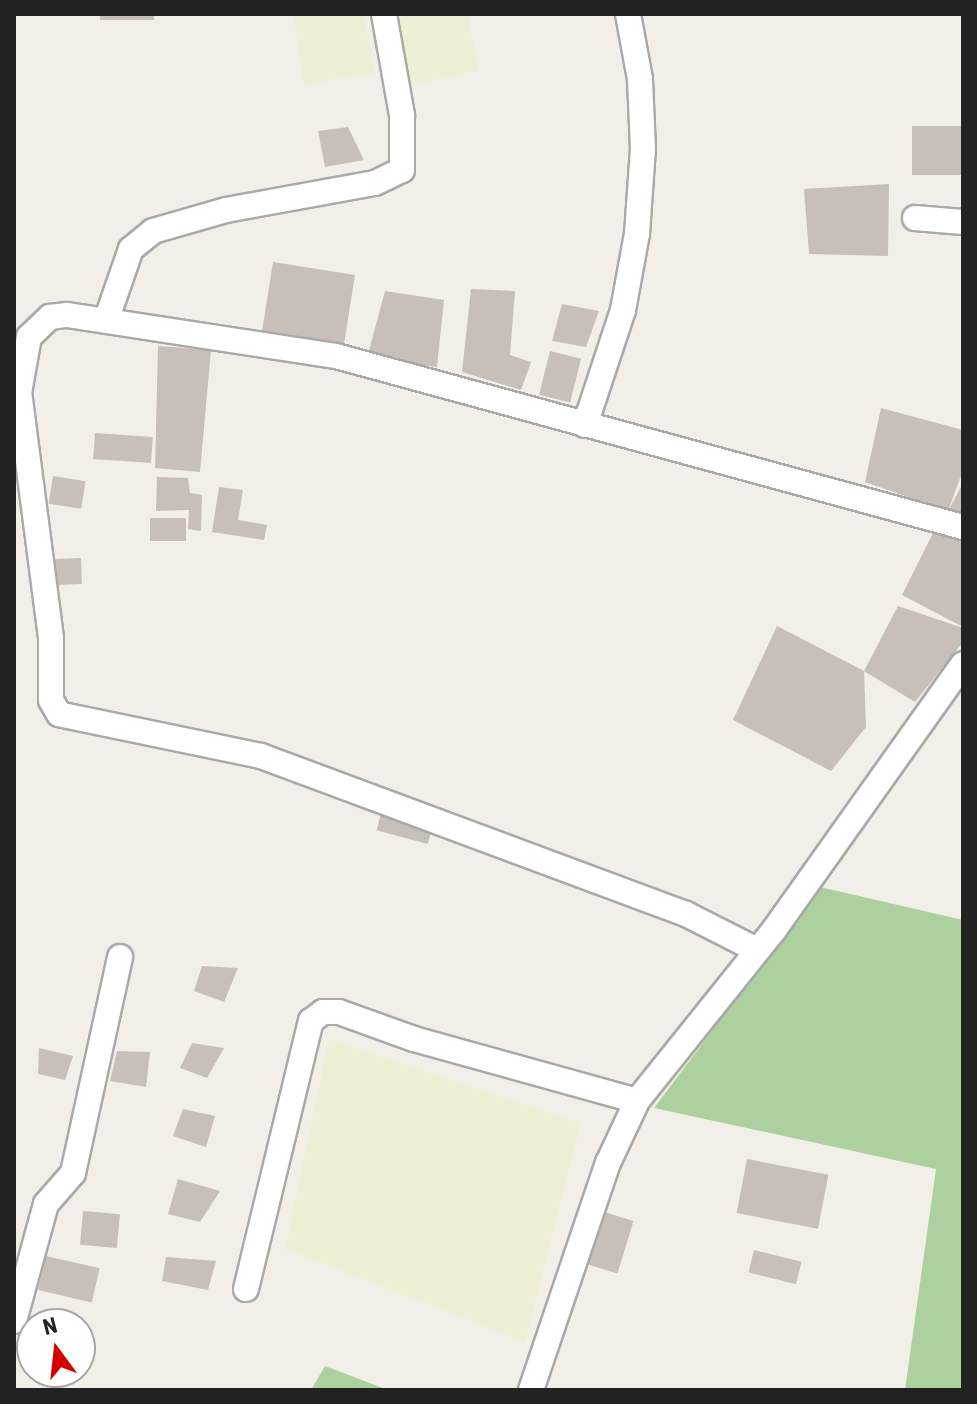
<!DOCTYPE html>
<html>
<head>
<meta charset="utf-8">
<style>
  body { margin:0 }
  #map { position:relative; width:977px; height:1404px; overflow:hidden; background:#f2efe9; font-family:"Roboto Condensed",sans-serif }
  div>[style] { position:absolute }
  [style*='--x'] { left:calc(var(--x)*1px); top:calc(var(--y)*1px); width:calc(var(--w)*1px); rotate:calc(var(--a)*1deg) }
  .farmland>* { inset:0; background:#eef0d5 }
  .forest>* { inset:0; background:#add19e }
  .building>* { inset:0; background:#c7bfb8; transform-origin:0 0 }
  .roads { filter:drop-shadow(2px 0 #a9a9a9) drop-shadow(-2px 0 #a9a9a9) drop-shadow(0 2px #a9a9a9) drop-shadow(0 -2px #a9a9a9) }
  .minor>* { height:24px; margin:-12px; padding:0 12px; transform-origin:12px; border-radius:12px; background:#fff }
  span { translate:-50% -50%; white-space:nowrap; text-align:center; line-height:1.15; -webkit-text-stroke:6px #fff; paint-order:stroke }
  .frame { position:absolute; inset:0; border:16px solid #222; pointer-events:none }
  .north { position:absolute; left:16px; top:1308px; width:80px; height:80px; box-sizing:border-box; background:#fff; border:2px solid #a7a7a7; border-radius:50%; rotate:345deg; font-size:22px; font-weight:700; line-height:32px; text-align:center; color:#222 }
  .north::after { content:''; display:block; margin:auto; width:28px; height:36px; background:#d40000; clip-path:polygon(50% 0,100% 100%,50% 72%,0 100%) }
</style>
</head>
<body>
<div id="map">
  <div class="farmland">
    <div style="clip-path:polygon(293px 14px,364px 14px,374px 73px,304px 85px)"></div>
    <div style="clip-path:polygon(395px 14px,468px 14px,479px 70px,411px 86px)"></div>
    <div style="clip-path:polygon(329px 1039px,581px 1123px,525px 1342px,285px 1249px)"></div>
  </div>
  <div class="forest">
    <div style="clip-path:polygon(820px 887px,963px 920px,963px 1390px,905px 1390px,936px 1169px,654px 1108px)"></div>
    <div style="clip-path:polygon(325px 1366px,388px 1390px,311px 1390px)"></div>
  </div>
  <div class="building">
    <div style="left:100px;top:14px;width:54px;height:6px"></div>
    <div style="left:963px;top:126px;width:49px;height:51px;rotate:90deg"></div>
    <div style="clip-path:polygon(348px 127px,364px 160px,325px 167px,318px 131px)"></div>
    <div style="clip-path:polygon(889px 184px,888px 256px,809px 254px,804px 189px)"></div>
    <div style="left:273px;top:262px;width:83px;height:74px;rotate:9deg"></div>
    <div style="clip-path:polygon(471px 289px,515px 291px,510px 355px,531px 362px,521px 390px,462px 372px)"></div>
    <div style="clip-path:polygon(385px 291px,444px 300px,437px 367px,367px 358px)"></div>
    <div style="clip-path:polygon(562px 304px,599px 311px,586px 347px,552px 341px)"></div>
    <div style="clip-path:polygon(158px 346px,211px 350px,200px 472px,155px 468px)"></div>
    <div style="left:550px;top:351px;width:32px;height:45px;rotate:14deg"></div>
    <div style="clip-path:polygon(881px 408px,963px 430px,963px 470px,948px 511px,865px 482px)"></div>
    <div style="left:95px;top:433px;width:58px;height:26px;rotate:4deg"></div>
    <div style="left:53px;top:476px;width:33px;height:28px;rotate:9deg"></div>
    <div style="clip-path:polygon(157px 477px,188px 478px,190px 493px,202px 495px,201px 531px,188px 529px,189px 510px,156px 511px)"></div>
    <div style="clip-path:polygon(963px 483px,963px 514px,948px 511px)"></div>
    <div style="clip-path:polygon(219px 487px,243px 490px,238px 520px,267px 525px,264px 540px,212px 532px)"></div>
    <div style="left:150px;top:518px;width:36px;height:23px"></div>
    <div style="clip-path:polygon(934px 531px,963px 539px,963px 627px,902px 595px)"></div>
    <div style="left:81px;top:558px;width:26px;height:33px;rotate:88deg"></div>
    <div style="clip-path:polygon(898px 606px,963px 628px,963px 642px,915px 702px,864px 671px)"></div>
    <div style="clip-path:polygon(777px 626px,864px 671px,866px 727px,831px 771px,733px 720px)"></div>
    <div style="left:382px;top:810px;width:53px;height:21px;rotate:15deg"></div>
    <div style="clip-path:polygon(202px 966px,238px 968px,224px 1002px,194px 991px)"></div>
    <div style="clip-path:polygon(192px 1043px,224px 1048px,207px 1078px,180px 1068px)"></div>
    <div style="clip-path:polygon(39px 1048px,73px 1056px,65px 1080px,38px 1074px)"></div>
    <div style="clip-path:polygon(117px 1051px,150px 1052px,146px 1087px,110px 1081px)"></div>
    <div style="clip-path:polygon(183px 1109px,215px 1116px,206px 1147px,173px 1136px)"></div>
    <div style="left:747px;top:1159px;width:83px;height:55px;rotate:11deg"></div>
    <div style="clip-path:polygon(178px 1179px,220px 1191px,200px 1222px,168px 1214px)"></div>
    <div style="left:83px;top:1211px;width:37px;height:34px;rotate:5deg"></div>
    <div style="left:601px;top:1211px;width:34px;height:55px;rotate:17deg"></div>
    <div style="left:754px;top:1250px;width:49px;height:23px;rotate:14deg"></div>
    <div style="left:46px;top:1256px;width:55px;height:35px;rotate:13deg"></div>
    <div style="clip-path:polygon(166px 1257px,216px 1261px,208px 1290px,162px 1281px)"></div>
  </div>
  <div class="roads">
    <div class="minor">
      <div style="--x:915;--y:218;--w:48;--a:4.8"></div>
      <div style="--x:106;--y:321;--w:76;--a:-70.9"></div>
      <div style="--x:131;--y:249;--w:28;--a:-39"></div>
      <div style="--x:153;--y:231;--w:76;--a:-16"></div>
      <div style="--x:226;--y:210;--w:151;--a:-10.3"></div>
      <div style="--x:375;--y:183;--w:30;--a:-26"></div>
      <div style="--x:402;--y:170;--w:55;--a:-90"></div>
      <div style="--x:402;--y:115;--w:103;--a:-100.1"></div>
      <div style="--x:585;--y:425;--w:121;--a:-71.7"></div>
      <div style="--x:623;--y:310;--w:77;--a:-79.6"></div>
      <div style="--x:637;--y:234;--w:85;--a:-86"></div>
      <div style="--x:643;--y:149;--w:70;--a:-92.5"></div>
      <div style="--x:640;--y:79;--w:66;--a:-100.5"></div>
      <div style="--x:757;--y:950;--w:80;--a:-153.1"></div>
      <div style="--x:686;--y:914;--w:453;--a:-159.6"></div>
      <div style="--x:261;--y:756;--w:206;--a:-168.3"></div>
      <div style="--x:59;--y:714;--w:16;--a:-120"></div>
      <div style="--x:51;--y:700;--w:62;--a:-90"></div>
      <div style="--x:51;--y:638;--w:247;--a:-97.4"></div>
      <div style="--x:19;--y:393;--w:57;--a:-79.9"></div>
      <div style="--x:29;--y:337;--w:29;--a:-44"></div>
      <div style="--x:50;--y:317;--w:17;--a:-7"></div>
      <div style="--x:67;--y:315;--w:272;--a:8.7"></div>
      <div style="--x:336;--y:356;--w:650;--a:15.26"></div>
      <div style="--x:246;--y:1289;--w:276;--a:-76.4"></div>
      <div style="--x:311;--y:1021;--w:15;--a:-37"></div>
      <div style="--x:323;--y:1012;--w:16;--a:0"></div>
      <div style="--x:339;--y:1012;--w:80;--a:19.8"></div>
      <div style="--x:414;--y:1039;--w:231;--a:15.5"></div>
      <div style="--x:14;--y:1321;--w:121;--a:-74.7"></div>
      <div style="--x:46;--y:1204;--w:41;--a:-48.9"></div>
      <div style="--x:73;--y:1173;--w:221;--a:-77.7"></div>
      <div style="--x:531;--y:1390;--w:240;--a:-71.3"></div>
      <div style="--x:608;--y:1163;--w:68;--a:-64.9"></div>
      <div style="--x:637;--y:1101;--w:219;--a:-51.3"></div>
      <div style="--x:774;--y:930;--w:326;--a:-54.6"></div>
    </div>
  </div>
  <div class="frame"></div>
  <div class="north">N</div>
</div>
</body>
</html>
